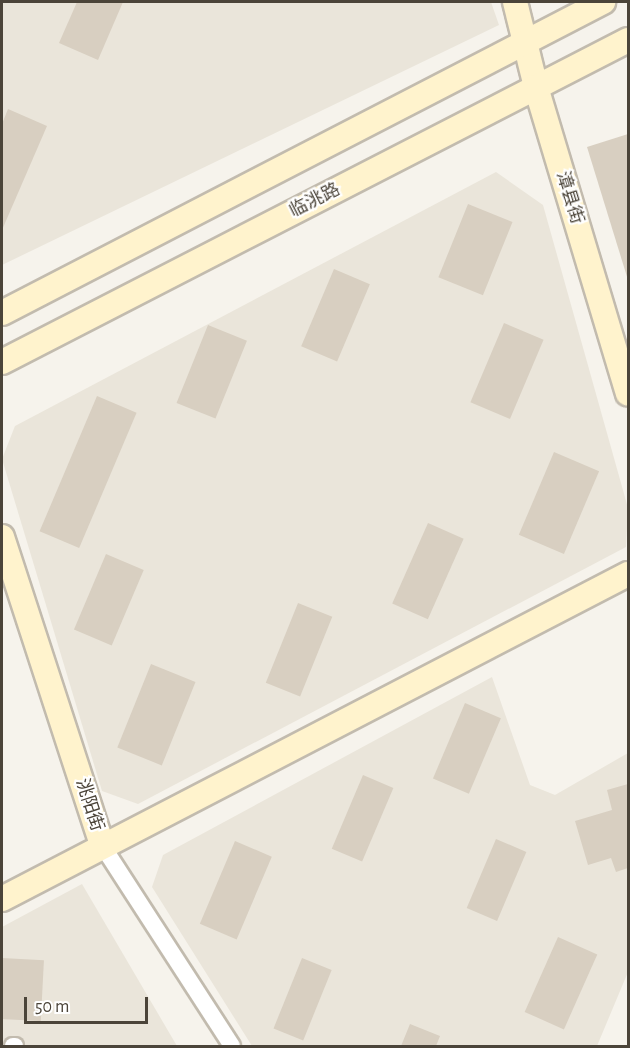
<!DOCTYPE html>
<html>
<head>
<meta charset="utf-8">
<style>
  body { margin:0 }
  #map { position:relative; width:630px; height:1048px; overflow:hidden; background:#f6f3ec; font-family:"Alegreya Sans","Noto Sans SC",sans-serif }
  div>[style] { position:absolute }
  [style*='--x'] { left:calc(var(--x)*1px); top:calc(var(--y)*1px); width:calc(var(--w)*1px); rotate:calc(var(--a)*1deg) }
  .residential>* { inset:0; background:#eae5da }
  .building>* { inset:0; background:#d8cfc1; transform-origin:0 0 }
  .roads { filter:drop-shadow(2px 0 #c2bbae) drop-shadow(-2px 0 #c2bbae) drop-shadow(0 2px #c2bbae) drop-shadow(0 -2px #c2bbae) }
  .street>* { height:16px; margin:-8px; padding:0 8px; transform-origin:8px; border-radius:8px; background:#fff }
  .secondary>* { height:24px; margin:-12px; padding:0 12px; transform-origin:12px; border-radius:12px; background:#fff3cd }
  span { translate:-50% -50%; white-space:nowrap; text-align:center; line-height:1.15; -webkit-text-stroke:4.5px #fff; paint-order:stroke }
  .street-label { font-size:18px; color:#4b4439 }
  .frame { position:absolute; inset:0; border:3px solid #4b4439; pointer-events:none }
  .scale { position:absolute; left:24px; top:997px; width:124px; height:27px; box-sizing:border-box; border:3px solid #4b4439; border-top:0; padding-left:8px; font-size:18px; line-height:21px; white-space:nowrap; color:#4b4439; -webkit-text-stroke:4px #fff; paint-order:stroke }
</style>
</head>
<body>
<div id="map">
  <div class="residential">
    <div style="clip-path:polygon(2px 2px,491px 2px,499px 25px,2px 265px)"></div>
    <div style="clip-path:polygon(496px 172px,543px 205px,628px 508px,626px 547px,138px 804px,102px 791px,2px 459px,15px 426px)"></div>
    <div style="clip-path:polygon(492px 677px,530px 785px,555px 795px,628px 753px,628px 972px,597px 1046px,252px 1046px,152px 887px,163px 855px)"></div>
    <div style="clip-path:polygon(82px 884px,177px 1046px,2px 1046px,2px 927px)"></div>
  </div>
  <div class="building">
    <div style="clip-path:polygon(77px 2px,123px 2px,98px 60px,59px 43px)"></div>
    <div style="clip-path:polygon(8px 109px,47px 126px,2px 230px,2px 124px)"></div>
    <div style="clip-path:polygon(628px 134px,628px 280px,587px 147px)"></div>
    <div style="left:468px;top:204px;width:48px;height:79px;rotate:22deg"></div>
    <div style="left:334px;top:269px;width:39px;height:84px;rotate:23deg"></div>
    <div style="left:504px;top:323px;width:43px;height:86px;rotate:23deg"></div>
    <div style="left:208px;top:325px;width:42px;height:84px;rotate:22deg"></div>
    <div style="left:97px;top:396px;width:43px;height:147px;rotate:23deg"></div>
    <div style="left:554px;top:452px;width:49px;height:90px;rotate:23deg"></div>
    <div style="left:428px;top:523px;width:39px;height:88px;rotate:24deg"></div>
    <div style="left:106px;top:554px;width:41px;height:82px;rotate:23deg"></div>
    <div style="left:298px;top:603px;width:37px;height:86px;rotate:22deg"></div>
    <div style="left:151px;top:664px;width:48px;height:90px;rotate:22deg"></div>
    <div style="left:465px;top:703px;width:39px;height:82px;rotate:23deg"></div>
    <div style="left:363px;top:775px;width:33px;height:80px;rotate:23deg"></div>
    <div style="clip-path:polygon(628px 784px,628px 868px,616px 872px,611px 858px,588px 865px,575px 821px,612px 810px,607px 790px)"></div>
    <div style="left:496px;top:839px;width:33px;height:75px;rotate:23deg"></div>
    <div style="left:235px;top:841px;width:40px;height:90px;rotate:23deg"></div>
    <div style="left:558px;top:937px;width:43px;height:82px;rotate:24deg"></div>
    <div style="left:2px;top:958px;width:42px;height:61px;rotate:3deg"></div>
    <div style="left:302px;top:958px;width:32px;height:76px;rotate:22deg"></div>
    <div style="clip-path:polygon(410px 1024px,440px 1036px,436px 1046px,401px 1046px)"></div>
  </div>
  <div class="roads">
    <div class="street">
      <div style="--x:102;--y:845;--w:239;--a:57.1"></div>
      <div style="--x:13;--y:1046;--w:2;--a:0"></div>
    </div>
    <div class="secondary">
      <div style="--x:515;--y:2;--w:88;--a:76.1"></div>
      <div style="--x:536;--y:87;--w:320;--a:73.3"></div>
      <div style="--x:2;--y:313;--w:677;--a:-27.36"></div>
      <div style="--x:2;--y:362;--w:704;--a:-27.22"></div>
      <div style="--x:2;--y:537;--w:324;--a:72"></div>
      <div style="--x:2;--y:899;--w:705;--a:-27.44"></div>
    </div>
  </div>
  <div class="street-label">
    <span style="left:569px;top:198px;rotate:73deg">漳县街</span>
    <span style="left:315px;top:201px;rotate:-27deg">临洮路</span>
    <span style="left:89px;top:805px;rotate:72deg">洮阳街</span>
  </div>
  <div class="frame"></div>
  <div class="scale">50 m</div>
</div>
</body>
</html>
